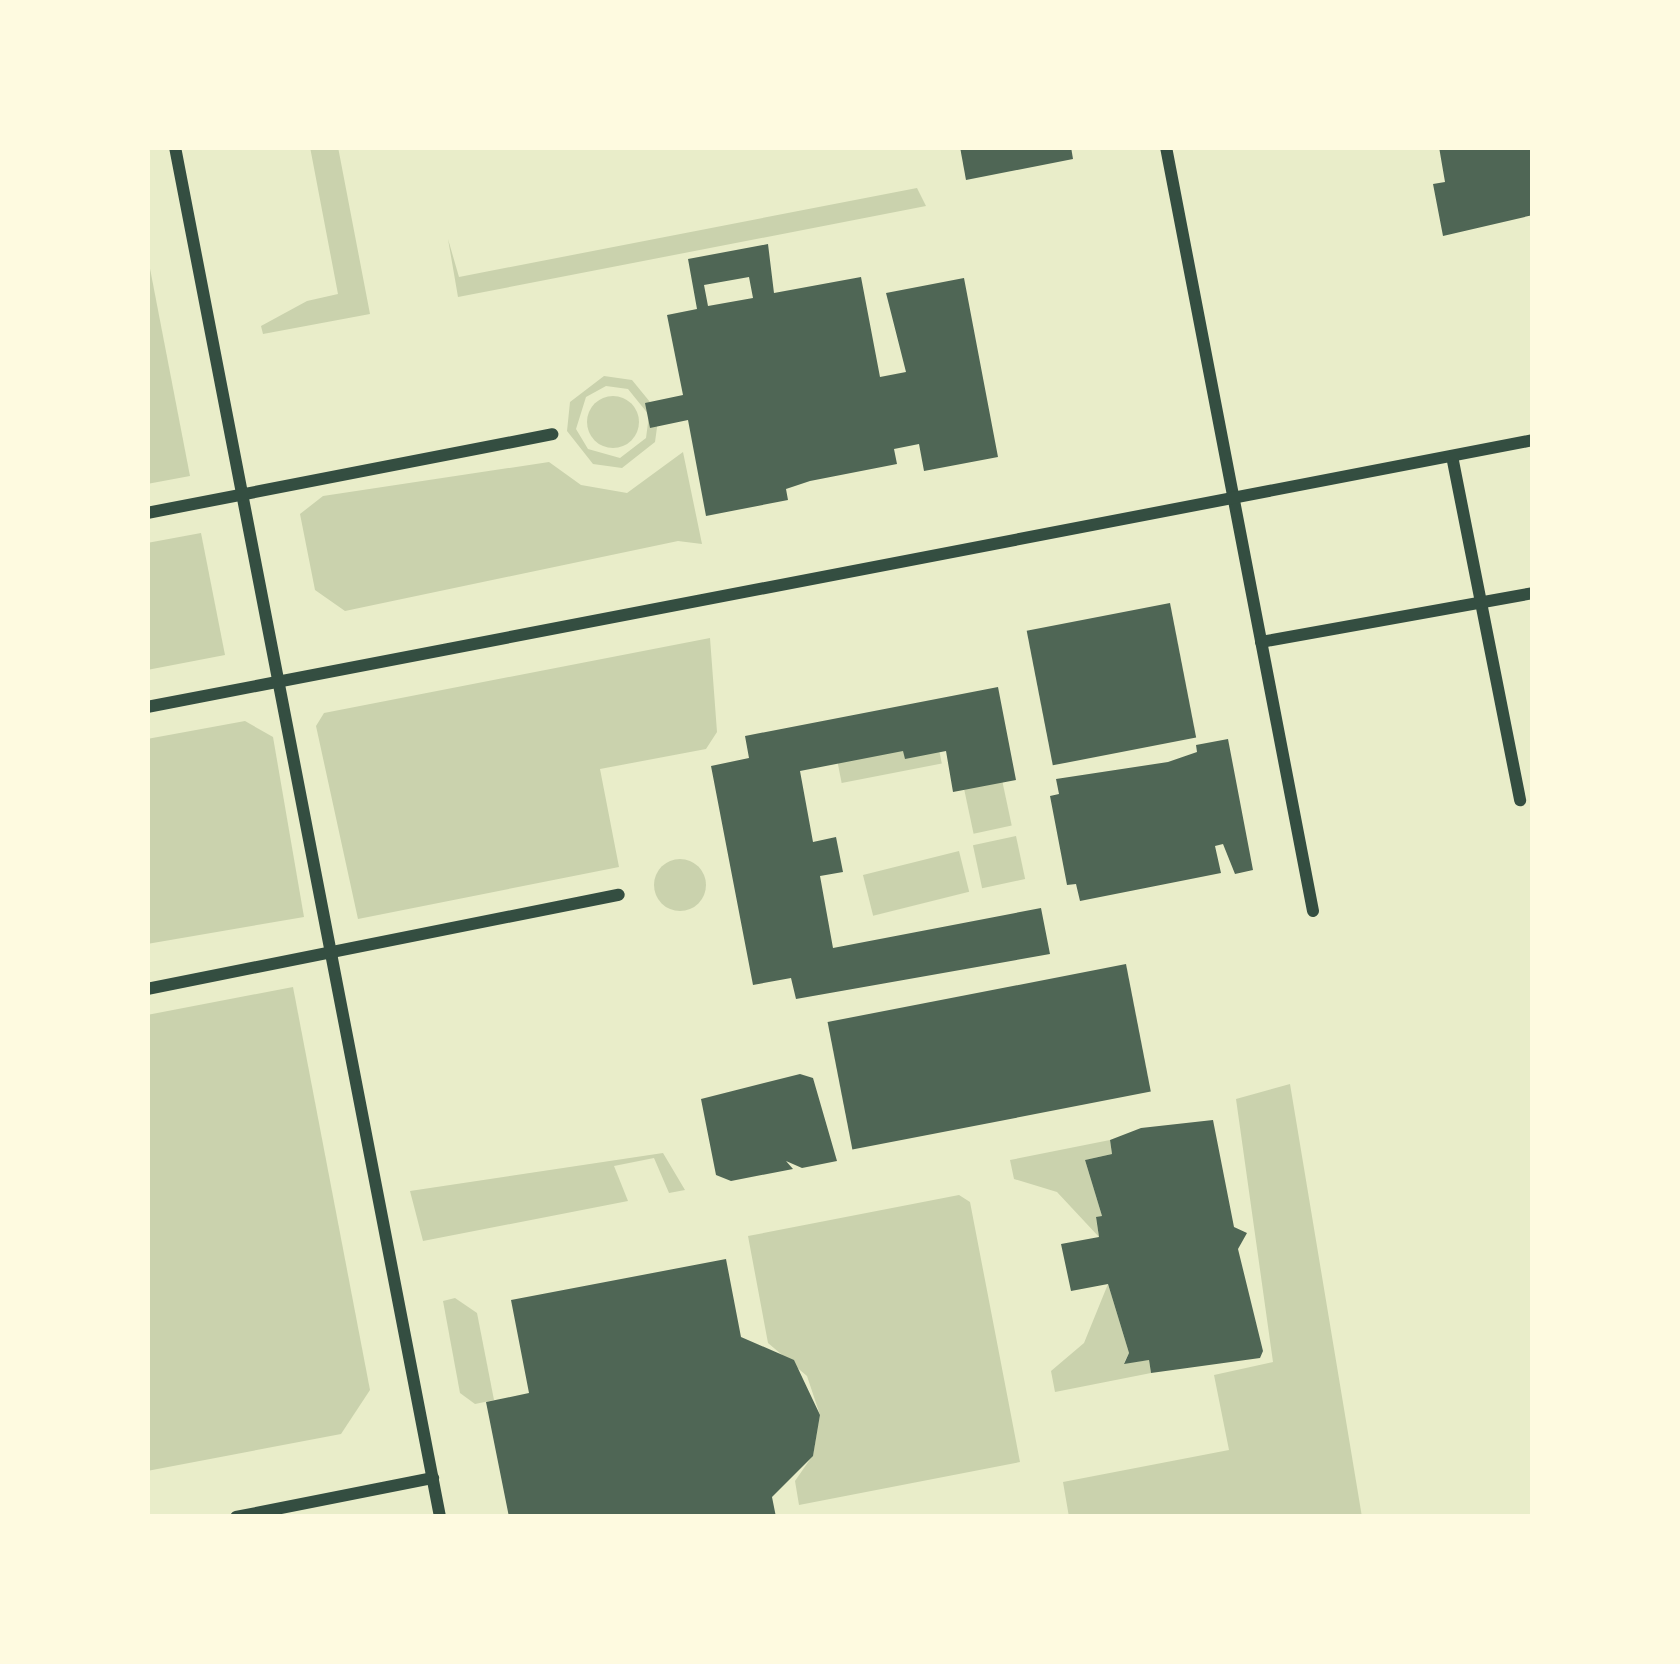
<!DOCTYPE html>
<html>
<head>
<meta charset="utf-8">
<style>
  body { margin:0 }
  #map { position:relative; width:1680px; height:1664px; overflow:hidden; background:#e9edc9; font-family:Signika,sans-serif }
  div>[style] { position:absolute }
  [style*='--x'] { left:calc(var(--x)*1px); top:calc(var(--y)*1px); width:calc(var(--w)*1px); rotate:calc(var(--a)*1deg) }
  .green>* { inset:0; background:#cad2ad; transform-origin:0 0 }
  .round { border-radius:50% }
  .building>* { inset:0; background:#4f6655; transform-origin:0 0 }
  .minor>* { height:12px; margin:-6px; padding:0 6px; transform-origin:6px; border-radius:6px; background:#344e41 }
  span { translate:-50% -50%; white-space:nowrap; text-align:center; line-height:1.15; -webkit-text-stroke:12px #fefae0; paint-order:stroke }
  .frame { position:absolute; inset:0; border:150px solid #fefae0; pointer-events:none }
</style>
</head>
<body>
<div id="map">
  <div class="green">
    <div style="clip-path:polygon(310px 147px,338px 147px,370px 314px,263px 334px,261px 326px,307px 301px,338px 294px)"></div>
    <div style="clip-path:polygon(917px 188px,926px 206px,458px 297px,448px 239px,459px 277px)"></div>
    <div style="clip-path:polygon(147px 253px,190px 476px,147px 484px)"></div>
    <div style="clip-path:polygon(evenodd,604px 376px,632px 380px,659px 413px,655px 442px,622px 468px,593px 464px,567px 431px,570px 402px,604px 376px,606px 386px,628px 389px,649px 415px,646px 438px,620px 458px,588px 449px,576px 429px,586px 397px,606px 386px)"></div>
    <div class="round" style="left:587px;top:396px;width:52px;height:52px"></div>
    <div style="clip-path:polygon(683px 452px,702px 544px,678px 541px,345px 611px,315px 590px,300px 514px,323px 496px,549px 462px,581px 485px,627px 493px)"></div>
    <div style="clip-path:polygon(201px 533px,225px 655px,147px 670px,147px 543px)"></div>
    <div style="clip-path:polygon(710px 638px,717px 732px,706px 749px,600px 769px,619px 867px,358px 919px,316px 726px,324px 713px)"></div>
    <div style="clip-path:polygon(245px 721px,273px 737px,304px 917px,147px 944px,147px 739px)"></div>
    <div style="left:937px;top:739px;width:25px;height:102px;rotate:79deg"></div>
    <div style="left:998px;top:761px;width:66px;height:39px;rotate:78deg"></div>
    <div style="left:1016px;top:836px;width:44px;height:44px;rotate:78deg"></div>
    <div style="left:959px;top:851px;width:42px;height:99px;rotate:76deg"></div>
    <div class="round" style="left:654px;top:859px;width:52px;height:52px"></div>
    <div style="clip-path:polygon(293px 987px,370px 1390px,341px 1434px,147px 1471px,147px 1015px)"></div>
    <div style="clip-path:polygon(1290px 1084px,1362px 1517px,1069px 1517px,1063px 1482px,1229px 1450px,1214px 1375px,1273px 1362px,1236px 1099px)"></div>
    <div style="clip-path:polygon(1110px 1140px,1112px 1154px,1085px 1160px,1102px 1216px,1096px 1218px,1099px 1237px,1057px 1192px,1014px 1179px,1010px 1160px)"></div>
    <div style="clip-path:polygon(663px 1153px,685px 1190px,669px 1193px,654px 1158px,614px 1166px,628px 1201px,423px 1241px,410px 1191px)"></div>
    <div style="clip-path:polygon(959px 1195px,970px 1202px,1020px 1462px,799px 1505px,795px 1481px,813px 1455px,820px 1415px,807px 1376px,768px 1343px,748px 1236px)"></div>
    <div style="clip-path:polygon(1108px 1284px,1129px 1353px,1124px 1363px,1149px 1360px,1151px 1373px,1055px 1392px,1051px 1371px,1084px 1343px)"></div>
    <div style="clip-path:polygon(455px 1298px,477px 1313px,494px 1400px,475px 1404px,460px 1393px,443px 1301px)"></div>
  </div>
  <div class="building">
    <div style="clip-path:polygon(960px 147px,1071px 147px,1073px 159px,966px 180px)"></div>
    <div style="clip-path:polygon(1439px 147px,1533px 147px,1533px 215px,1443px 236px,1433px 184px,1445px 182px)"></div>
    <div style="clip-path:polygon(evenodd,768px 244px,774px 293px,861px 277px,880px 377px,906px 372px,886px 293px,964px 278px,998px 457px,924px 471px,919px 444px,894px 449px,897px 464px,810px 481px,786px 489px,788px 500px,706px 516px,688px 420px,650px 428px,645px 403px,683px 395px,667px 315px,697px 309px,688px 259px,768px 244px,749px 277px,753px 298px,708px 306px,704px 285px,749px 277px)"></div>
    <div style="left:1170px;top:603px;width:137px;height:146px;rotate:79deg"></div>
    <div style="clip-path:polygon(998px 687px,1016px 780px,953px 792px,946px 751px,905px 759px,903px 751px,800px 771px,813px 842px,836px 837px,843px 872px,820px 876px,833px 948px,1041px 908px,1050px 954px,796px 999px,791px 978px,753px 985px,711px 766px,749px 758px,745px 736px)"></div>
    <div style="clip-path:polygon(1228px 739px,1253px 870px,1235px 874px,1223px 844px,1215px 846px,1221px 873px,1080px 901px,1076px 884px,1067px 885px,1050px 796px,1059px 794px,1056px 779px,1168px 762px,1197px 752px,1196px 745px)"></div>
    <div style="left:1126px;top:964px;width:130px;height:304px;rotate:79deg"></div>
    <div style="clip-path:polygon(800px 1074px,813px 1078px,837px 1161px,802px 1168px,786px 1161px,793px 1169px,731px 1181px,716px 1175px,701px 1099px)"></div>
    <div style="clip-path:polygon(1213px 1120px,1234px 1227px,1247px 1233px,1238px 1249px,1263px 1351px,1260px 1358px,1151px 1373px,1149px 1360px,1124px 1364px,1129px 1353px,1108px 1284px,1071px 1291px,1061px 1244px,1099px 1237px,1096px 1217px,1102px 1216px,1085px 1160px,1112px 1154px,1110px 1140px,1141px 1128px)"></div>
    <div style="clip-path:polygon(726px 1259px,741px 1337px,794px 1360px,820px 1415px,813px 1456px,772px 1497px,776px 1517px,509px 1517px,486px 1402px,529px 1393px,511px 1300px)"></div>
  </div>
  <div class="minor">
    <div style="--x:175;--y:147;--w:1395;--a:79.05"></div>
    <div style="--x:1166;--y:147;--w:778;--a:79.11"></div>
    <div style="--x:1452;--y:456;--w:351;--a:78.8"></div>
    <div style="--x:147;--y:513;--w:413;--a:-11"></div>
    <div style="--x:1261;--y:642;--w:276;--a:-10.2"></div>
    <div style="--x:147;--y:707;--w:1411;--a:-10.9"></div>
    <div style="--x:147;--y:989;--w:481;--a:-11.3"></div>
    <div style="--x:236;--y:1517;--w:201;--a:-11.2"></div>
  </div>
  <div class="frame"></div>
</div>
</body>
</html>
